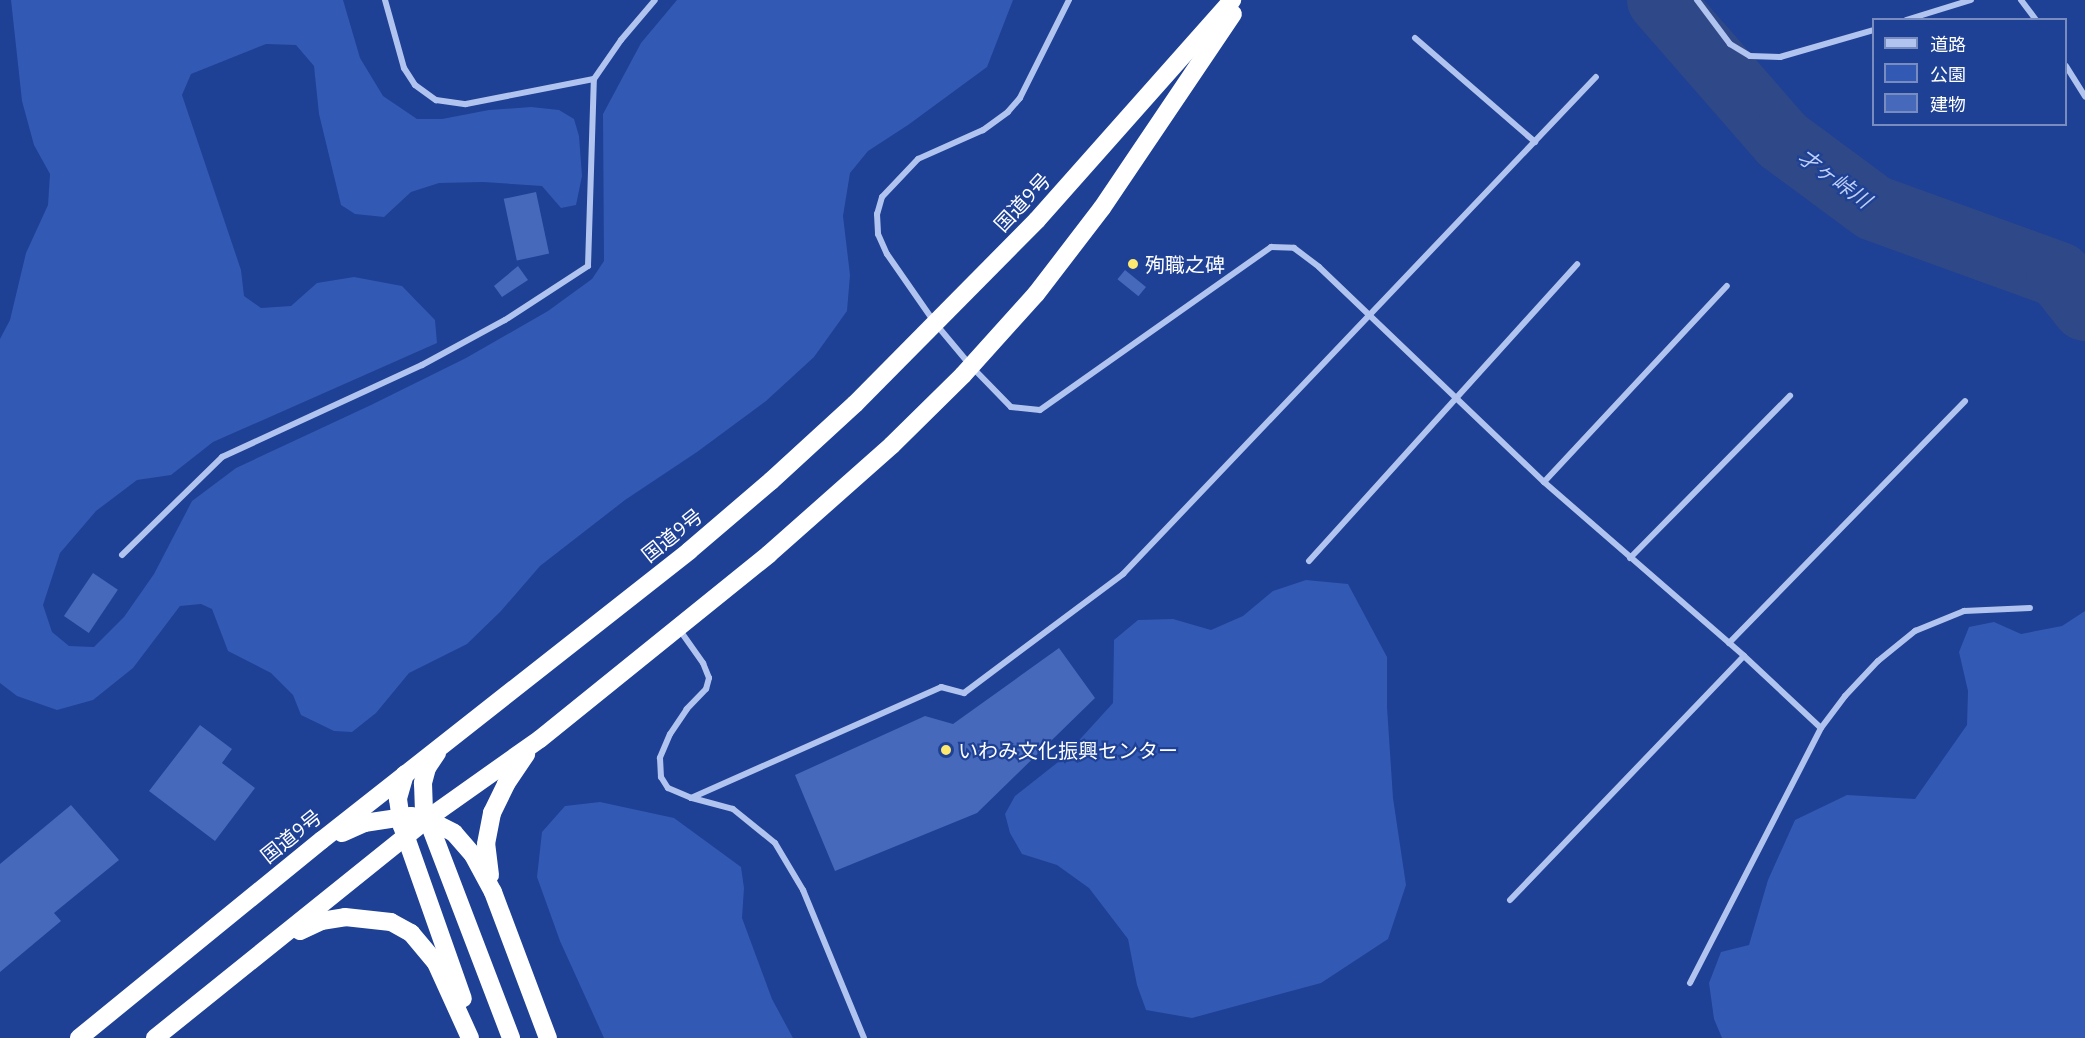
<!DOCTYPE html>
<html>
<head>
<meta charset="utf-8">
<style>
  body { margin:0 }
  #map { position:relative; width:2085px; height:1038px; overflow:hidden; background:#1e4095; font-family:Ubuntu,"Noto Sans JP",sans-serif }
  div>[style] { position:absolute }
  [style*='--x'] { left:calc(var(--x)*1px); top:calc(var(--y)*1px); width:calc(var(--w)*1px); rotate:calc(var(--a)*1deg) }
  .green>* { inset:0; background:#3259b3 }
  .river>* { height:66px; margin:-33px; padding:0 33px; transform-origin:33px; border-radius:33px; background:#2f4988 }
  .building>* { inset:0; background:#4669bc; transform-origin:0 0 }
  .street>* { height:6px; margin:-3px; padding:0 3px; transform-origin:3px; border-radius:3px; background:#b1c4ef }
  .highway>* { height:18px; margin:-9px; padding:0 9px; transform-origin:9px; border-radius:9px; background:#fff }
  .dots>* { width:16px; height:16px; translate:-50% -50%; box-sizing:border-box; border:3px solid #1e4095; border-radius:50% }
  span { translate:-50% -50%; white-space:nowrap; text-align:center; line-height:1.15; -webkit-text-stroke:4.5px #1e4095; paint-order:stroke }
  .street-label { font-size:20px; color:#fff }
  .poi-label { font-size:20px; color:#fff }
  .left { translate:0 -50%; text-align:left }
  .water-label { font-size:21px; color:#bdcff5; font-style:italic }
  .legend { position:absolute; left:1872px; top:18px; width:195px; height:108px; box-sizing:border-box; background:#1e4095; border:2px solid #788cbf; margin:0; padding:8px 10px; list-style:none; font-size:18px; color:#fff }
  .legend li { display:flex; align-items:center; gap:12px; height:30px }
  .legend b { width:30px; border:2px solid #788cbf }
</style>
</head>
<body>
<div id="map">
  <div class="green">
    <div style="clip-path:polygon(11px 0,343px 0,360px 58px,383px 96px,417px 119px,442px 119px,489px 110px,531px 107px,559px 110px,574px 119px,579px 136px,582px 176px,576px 205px,561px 208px,542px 186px,483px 182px,439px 183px,411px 192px,384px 217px,355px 214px,341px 205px,319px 114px,314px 66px,296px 45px,266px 44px,191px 74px,182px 95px,241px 270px,244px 296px,261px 308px,291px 306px,317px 283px,354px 277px,402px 286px,435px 320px,437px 343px,213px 442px,171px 475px,137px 480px,96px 511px,60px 553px,43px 605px,52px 632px,69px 646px,94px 647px,124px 617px,154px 574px,192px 501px,236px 468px,371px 405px,466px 358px,548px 311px,592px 279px,604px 261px,603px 114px,641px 43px,677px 0,1013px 0,987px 67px,908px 125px,868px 151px,850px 173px,843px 216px,850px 275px,847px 311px,814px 357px,766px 401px,697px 452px,625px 500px,540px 566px,501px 611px,467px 644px,409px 673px,376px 713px,352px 732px,334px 731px,301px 715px,293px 695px,271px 673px,228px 651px,212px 609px,201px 604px,180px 606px,133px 668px,93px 700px,57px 710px,17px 696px,0 683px,0 339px,10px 320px,26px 253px,48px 205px,50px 174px,34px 145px,22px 101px)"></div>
    <div style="clip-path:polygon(1306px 580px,1348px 584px,1387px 657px,1387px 707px,1393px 798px,1406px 885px,1388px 939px,1321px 983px,1192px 1018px,1146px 1010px,1137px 985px,1128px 939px,1089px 888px,1057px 865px,1022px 854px,1010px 833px,1005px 814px,1015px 796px,1062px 759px,1113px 703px,1114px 640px,1138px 620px,1173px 619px,1211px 630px,1243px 616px,1273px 591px)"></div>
    <div style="clip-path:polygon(2085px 611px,2085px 1038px,1722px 1038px,1714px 1019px,1709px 983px,1721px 952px,1749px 945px,1768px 880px,1795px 820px,1847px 795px,1915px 799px,1967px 725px,1968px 691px,1959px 652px,1969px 627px,1994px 622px,2021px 634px,2062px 626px)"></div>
    <div style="clip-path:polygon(600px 802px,674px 818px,741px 867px,744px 888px,742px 918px,772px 999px,793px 1038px,604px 1038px,560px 941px,537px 877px,542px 832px,565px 806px)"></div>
  </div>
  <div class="river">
    <div style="--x:1660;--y:0;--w:186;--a:48.9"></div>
    <div style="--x:1782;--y:140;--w:114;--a:36.5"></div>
    <div style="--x:1874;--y:208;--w:197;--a:19.9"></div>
    <div style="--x:2059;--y:275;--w:42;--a:51.8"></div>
  </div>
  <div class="building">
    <div style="left:536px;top:192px;width:63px;height:33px;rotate:78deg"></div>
    <div style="clip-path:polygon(518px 266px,528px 280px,502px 297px,494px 286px)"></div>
    <div style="left:1125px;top:270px;width:27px;height:12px;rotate:39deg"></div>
    <div style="left:93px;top:573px;width:30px;height:52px;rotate:34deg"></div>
    <div style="clip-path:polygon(1059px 648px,1095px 698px,977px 813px,835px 871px,795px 775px,925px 716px,953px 724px)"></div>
    <div style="clip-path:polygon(200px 725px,232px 749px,222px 763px,255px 788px,215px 841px,149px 791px)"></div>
    <div style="clip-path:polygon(71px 805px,119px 860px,54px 913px,61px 921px,0 972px,0 864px)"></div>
  </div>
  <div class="street">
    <div style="--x:385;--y:0;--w:71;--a:74.4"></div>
    <div style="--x:404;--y:68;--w:20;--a:57"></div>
    <div style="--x:415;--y:85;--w:26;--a:36"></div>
    <div style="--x:436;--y:100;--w:30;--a:8"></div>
    <div style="--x:466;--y:104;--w:130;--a:-11.1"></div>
    <div style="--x:594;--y:79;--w:47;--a:-55.3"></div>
    <div style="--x:621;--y:40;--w:52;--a:-49.6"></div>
    <div style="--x:1069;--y:0;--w:110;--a:116.6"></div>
    <div style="--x:1020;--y:98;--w:18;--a:131"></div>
    <div style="--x:1008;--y:112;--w:31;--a:144"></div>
    <div style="--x:983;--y:130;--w:71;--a:156"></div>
    <div style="--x:918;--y:159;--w:52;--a:133.5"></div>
    <div style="--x:882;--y:197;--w:18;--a:106"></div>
    <div style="--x:877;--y:214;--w:20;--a:87"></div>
    <div style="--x:878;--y:234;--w:22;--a:66"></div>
    <div style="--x:887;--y:254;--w:84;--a:55.2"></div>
    <div style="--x:935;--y:323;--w:56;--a:50.1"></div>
    <div style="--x:971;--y:366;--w:57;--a:45.7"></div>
    <div style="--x:1011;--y:407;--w:29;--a:6"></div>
    <div style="--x:1040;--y:410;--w:283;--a:-35.2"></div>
    <div style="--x:1271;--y:247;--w:23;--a:2"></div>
    <div style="--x:1294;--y:248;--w:31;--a:37"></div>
    <div style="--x:1319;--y:267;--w:311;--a:43.7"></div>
    <div style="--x:1544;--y:482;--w:265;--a:41"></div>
    <div style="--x:1744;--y:656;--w:105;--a:43.1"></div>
    <div style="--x:1697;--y:0;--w:55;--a:53.1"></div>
    <div style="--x:1730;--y:44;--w:23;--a:31"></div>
    <div style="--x:1750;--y:56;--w:30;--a:2"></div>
    <div style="--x:1780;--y:57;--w:98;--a:-16"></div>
    <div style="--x:2021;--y:0;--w:25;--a:53"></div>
    <div style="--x:1906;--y:20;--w:68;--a:-17.1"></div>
    <div style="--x:1415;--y:38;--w:159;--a:40.9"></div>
    <div style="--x:2066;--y:66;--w:36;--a:58"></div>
    <div style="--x:1544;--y:482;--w:268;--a:-47"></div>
    <div style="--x:122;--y:555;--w:140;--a:-44.4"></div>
    <div style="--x:222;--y:457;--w:220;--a:-24.7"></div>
    <div style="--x:422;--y:365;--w:94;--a:-28.5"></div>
    <div style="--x:505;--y:320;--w:99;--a:-33"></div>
    <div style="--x:588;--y:266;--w:187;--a:-88.2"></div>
    <div style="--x:1630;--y:558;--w:228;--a:-45.4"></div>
    <div style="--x:1309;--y:561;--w:400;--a:-47.9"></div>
    <div style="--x:679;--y:629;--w:42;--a:54.8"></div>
    <div style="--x:703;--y:663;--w:16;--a:68"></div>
    <div style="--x:709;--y:678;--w:11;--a:105"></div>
    <div style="--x:706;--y:689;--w:28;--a:134"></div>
    <div style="--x:687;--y:709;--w:30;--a:124"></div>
    <div style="--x:670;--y:734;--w:26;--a:113"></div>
    <div style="--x:660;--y:758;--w:19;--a:87"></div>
    <div style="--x:661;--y:777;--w:13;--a:58"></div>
    <div style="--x:668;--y:788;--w:25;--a:23"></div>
    <div style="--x:691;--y:798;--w:274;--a:-23.9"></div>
    <div style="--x:941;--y:687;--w:24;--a:15"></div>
    <div style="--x:964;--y:693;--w:199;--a:-36.8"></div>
    <div style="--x:1123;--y:574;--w:686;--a:-46.42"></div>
    <div style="--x:1729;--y:643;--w:338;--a:-45.7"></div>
    <div style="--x:692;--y:798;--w:42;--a:15"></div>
    <div style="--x:733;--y:809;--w:54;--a:39"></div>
    <div style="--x:775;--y:843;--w:55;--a:59.2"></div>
    <div style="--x:803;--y:890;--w:160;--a:67.6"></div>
    <div style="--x:1510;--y:900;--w:338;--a:-46.2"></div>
    <div style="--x:1690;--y:983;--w:287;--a:-62.8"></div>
    <div style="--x:1821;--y:728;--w:40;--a:-53"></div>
    <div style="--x:1845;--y:696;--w:48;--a:-46.7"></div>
    <div style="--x:1878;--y:661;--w:48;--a:-39"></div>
    <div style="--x:1915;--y:631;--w:53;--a:-22.2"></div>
    <div style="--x:1964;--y:611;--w:66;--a:-2.6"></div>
  </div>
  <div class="highway">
    <div style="--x:437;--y:753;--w:18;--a:124"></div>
    <div style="--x:427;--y:768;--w:16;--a:105"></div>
    <div style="--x:423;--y:783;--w:27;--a:88"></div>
    <div style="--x:424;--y:810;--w:244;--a:69.1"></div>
    <div style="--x:405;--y:774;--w:26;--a:106"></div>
    <div style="--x:398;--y:799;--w:27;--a:82"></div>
    <div style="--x:402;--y:826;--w:183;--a:70.6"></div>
    <div style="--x:342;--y:833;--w:24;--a:-24"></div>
    <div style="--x:364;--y:823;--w:48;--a:-8.5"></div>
    <div style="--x:411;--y:816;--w:16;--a:11"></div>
    <div style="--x:427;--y:819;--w:30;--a:27"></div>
    <div style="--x:454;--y:833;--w:29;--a:49"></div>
    <div style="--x:473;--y:855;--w:42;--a:61.6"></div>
    <div style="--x:493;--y:892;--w:156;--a:69.4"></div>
    <div style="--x:490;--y:875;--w:31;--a:-97"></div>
    <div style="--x:486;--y:844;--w:32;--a:-79"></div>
    <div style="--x:492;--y:813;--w:32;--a:-64"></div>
    <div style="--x:506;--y:784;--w:36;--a:-56"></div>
    <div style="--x:300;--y:931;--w:23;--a:-25"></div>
    <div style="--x:321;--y:921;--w:24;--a:-9"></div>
    <div style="--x:345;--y:917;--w:46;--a:6.2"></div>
    <div style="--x:391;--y:922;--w:23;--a:29"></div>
    <div style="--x:411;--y:933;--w:39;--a:50"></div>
    <div style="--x:436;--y:963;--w:82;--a:65.6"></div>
    <div style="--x:79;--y:1038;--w:313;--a:-39.2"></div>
    <div style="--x:322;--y:840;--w:467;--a:-38.2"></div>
    <div style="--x:689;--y:551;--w:108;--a:-40.5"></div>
    <div style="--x:771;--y:481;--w:114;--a:-42.5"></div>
    <div style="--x:855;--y:404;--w:259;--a:-45.3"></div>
    <div style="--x:1037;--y:220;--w:294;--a:-48.4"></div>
    <div style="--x:155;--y:1038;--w:349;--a:-38.8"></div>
    <div style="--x:427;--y:819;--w:138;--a:-35.3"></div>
    <div style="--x:540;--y:739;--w:294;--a:-38.9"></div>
    <div style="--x:769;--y:554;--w:164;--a:-41.5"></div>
    <div style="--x:892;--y:445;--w:100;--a:-44.6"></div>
    <div style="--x:963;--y:375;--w:109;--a:-48"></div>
    <div style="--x:1036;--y:294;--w:108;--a:-52.5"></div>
    <div style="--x:1102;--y:208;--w:234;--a:-56"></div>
  </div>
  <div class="dots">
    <div style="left:1133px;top:264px;background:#fde970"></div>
    <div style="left:946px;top:750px;background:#fde970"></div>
  </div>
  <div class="street-label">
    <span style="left:1022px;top:202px;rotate:-47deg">国道9号</span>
    <span style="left:672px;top:535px;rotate:-39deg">国道9号</span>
    <span style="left:291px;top:836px;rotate:-39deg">国道9号</span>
  </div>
  <div class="poi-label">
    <span class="left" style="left:1145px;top:264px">殉職之碑</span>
    <span class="left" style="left:958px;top:750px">いわみ文化振興センター</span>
  </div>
  <div class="water-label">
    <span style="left:1835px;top:178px;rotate:36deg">才ヶ峠川</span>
  </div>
  <ul class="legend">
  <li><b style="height:8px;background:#b1c4ef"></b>道路</li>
  <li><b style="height:16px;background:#3259b3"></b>公園</li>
  <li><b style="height:16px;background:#4669bc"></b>建物</li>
  </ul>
</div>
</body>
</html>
